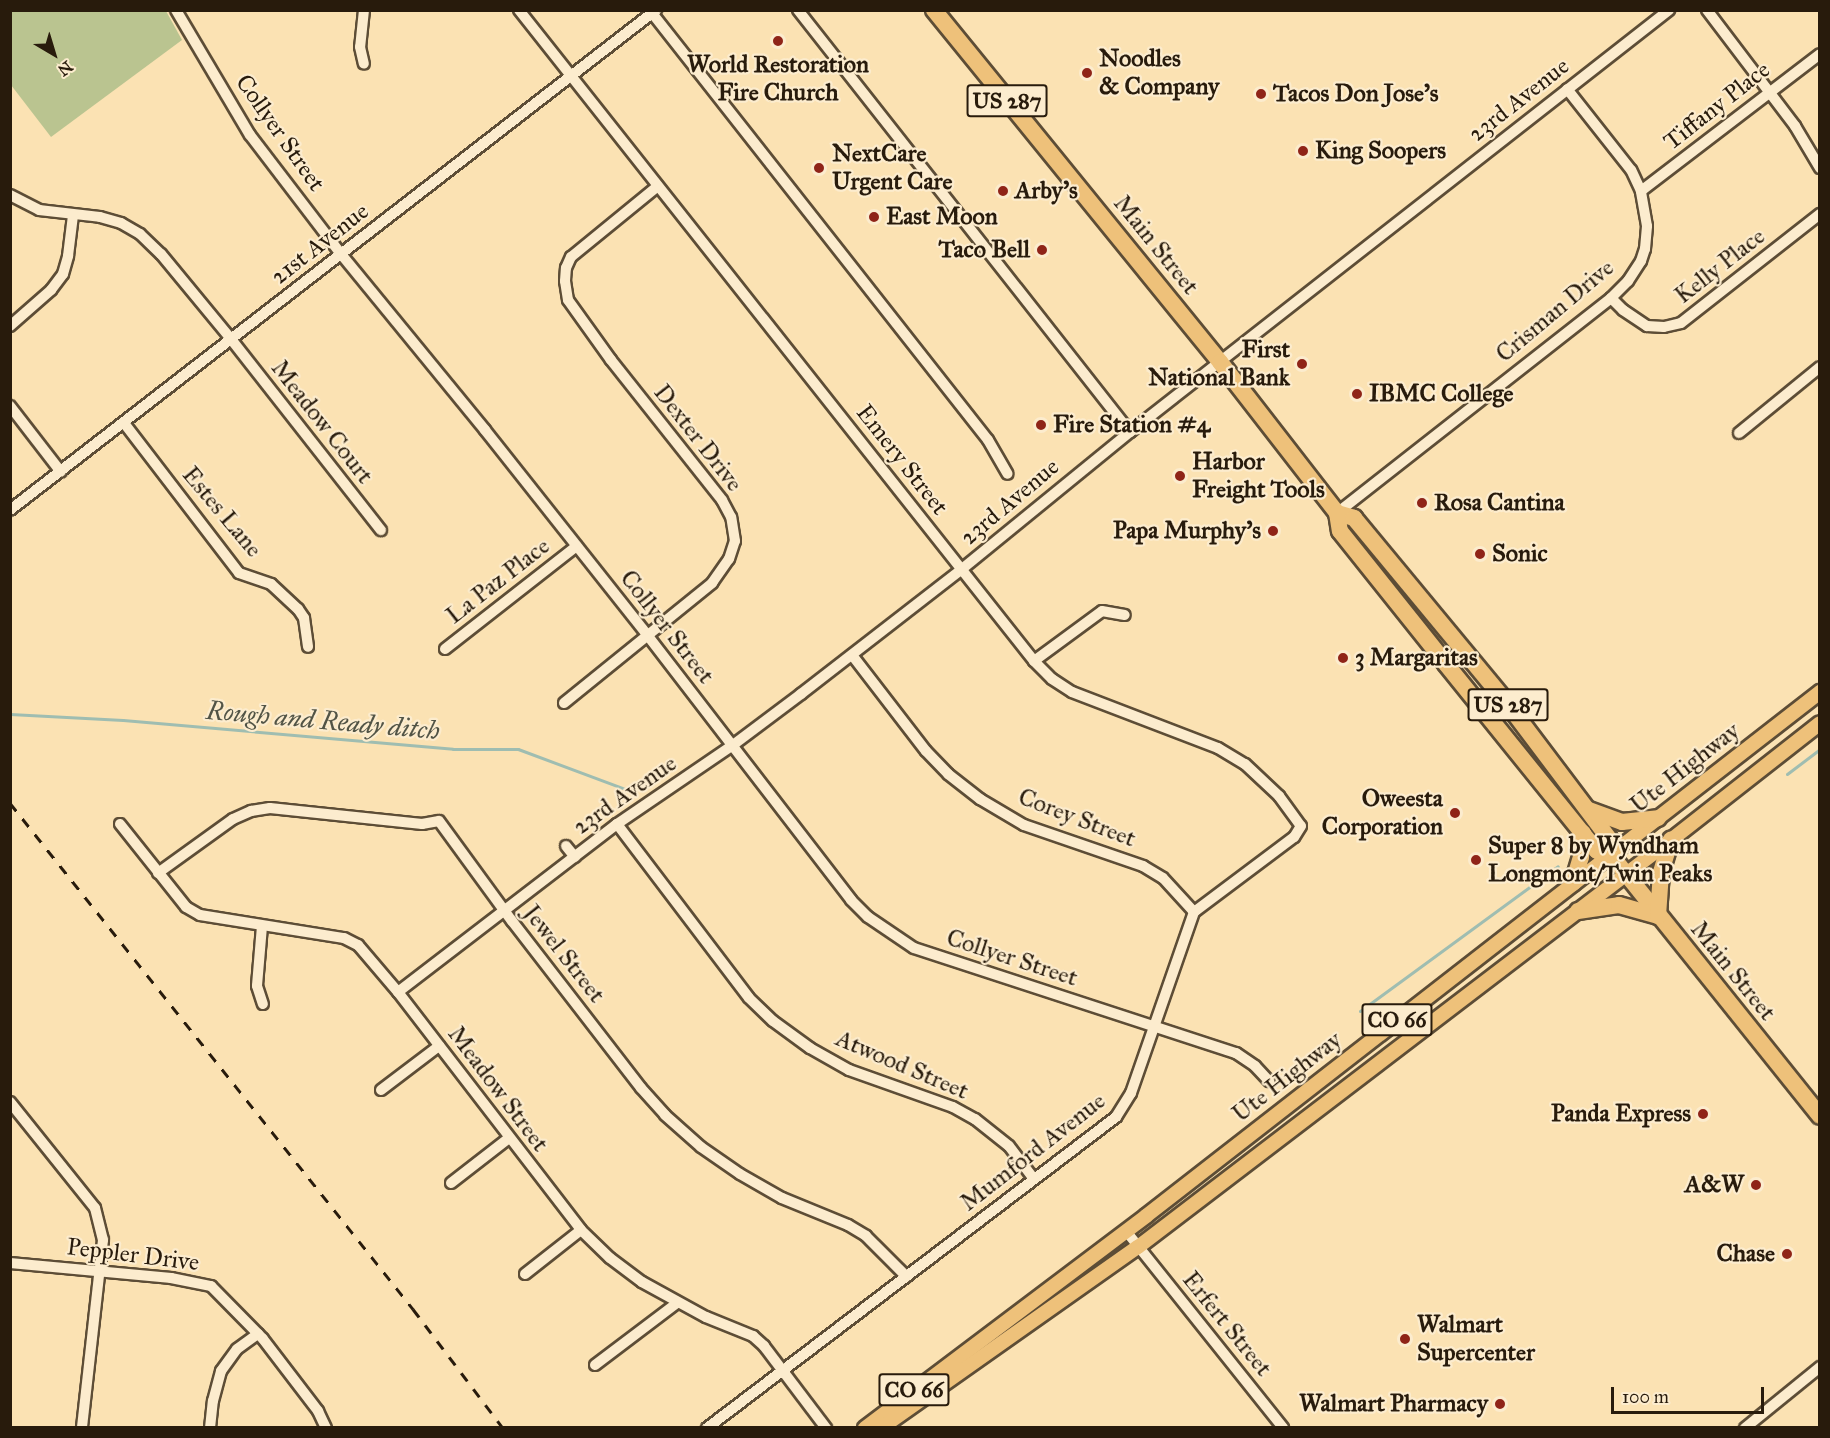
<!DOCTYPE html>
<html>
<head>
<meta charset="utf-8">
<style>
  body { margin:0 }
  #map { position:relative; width:1830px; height:1438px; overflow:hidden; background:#fbe2b3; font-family:"IM FELL Great Primer",serif }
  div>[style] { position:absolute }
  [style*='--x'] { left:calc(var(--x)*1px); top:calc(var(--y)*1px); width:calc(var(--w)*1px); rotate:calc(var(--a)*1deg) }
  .green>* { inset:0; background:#bac490 }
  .stream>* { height:3px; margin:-1.5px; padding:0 1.5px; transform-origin:1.5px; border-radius:1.5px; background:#9fbdb1 }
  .roads { filter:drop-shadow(2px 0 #5d4d36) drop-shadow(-2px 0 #5d4d36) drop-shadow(0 2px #5d4d36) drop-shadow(0 -2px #5d4d36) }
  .minor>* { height:10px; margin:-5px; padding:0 5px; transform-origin:5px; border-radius:5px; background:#fcecce }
  .major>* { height:14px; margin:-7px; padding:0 7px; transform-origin:7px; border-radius:7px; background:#eec17a }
  .highway>* { height:16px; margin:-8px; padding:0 8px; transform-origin:8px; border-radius:8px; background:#eec17a }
  .rail>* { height:3px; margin-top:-1.5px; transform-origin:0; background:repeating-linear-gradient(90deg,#281b0c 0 10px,transparent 0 20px) }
  .dots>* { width:16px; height:16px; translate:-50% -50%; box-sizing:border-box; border:3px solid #fcecce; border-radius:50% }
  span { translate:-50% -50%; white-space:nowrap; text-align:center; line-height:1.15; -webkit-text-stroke:4.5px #fcecce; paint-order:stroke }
  .shield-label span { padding:2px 4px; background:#fcecce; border:2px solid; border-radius:4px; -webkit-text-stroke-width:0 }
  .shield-label { font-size:22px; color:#281b0c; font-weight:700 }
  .poi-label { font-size:24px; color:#281b0c; font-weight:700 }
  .left { translate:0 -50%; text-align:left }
  .right { translate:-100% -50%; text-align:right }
  .street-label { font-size:24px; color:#281b0c }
  .water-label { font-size:26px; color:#525446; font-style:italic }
  .frame { position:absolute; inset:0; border:12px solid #281b0c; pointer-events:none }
  .north { position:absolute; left:24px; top:24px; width:60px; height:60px; -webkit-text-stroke:4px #fcecce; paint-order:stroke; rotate:142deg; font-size:16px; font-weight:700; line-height:24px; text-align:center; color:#281b0c }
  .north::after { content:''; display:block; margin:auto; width:21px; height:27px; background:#281b0c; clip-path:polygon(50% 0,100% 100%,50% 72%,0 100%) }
  .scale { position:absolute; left:1611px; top:1387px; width:153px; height:27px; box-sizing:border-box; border:3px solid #281b0c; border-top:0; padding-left:8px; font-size:18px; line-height:21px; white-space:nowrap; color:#281b0c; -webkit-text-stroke:4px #fcecce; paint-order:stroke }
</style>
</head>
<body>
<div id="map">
  <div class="green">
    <div style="clip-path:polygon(11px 10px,166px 11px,182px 40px,51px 137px,11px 85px)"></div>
  </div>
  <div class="stream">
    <div style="--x:10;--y:714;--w:113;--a:3"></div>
    <div style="--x:123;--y:720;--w:331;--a:5"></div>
    <div style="--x:453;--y:749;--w:65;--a:0"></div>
    <div style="--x:518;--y:749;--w:114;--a:20.5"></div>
    <div style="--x:1787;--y:774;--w:41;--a:-37.1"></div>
    <div style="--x:1360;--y:1011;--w:245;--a:-36.2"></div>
  </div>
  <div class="roads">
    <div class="minor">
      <div style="--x:176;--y:10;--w:145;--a:59.4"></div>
      <div style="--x:250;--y:135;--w:150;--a:52.6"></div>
      <div style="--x:341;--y:254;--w:227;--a:50.7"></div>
      <div style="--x:485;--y:430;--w:263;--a:51.6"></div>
      <div style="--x:648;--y:636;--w:333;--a:52.4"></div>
      <div style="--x:851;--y:900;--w:24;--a:45"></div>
      <div style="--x:868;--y:917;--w:55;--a:34"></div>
      <div style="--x:914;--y:948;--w:339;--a:18.1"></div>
      <div style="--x:1236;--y:1053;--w:23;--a:34"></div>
      <div style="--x:1255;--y:1066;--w:21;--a:47"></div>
      <div style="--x:364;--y:10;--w:37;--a:96"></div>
      <div style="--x:360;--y:47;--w:17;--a:77"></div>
      <div style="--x:519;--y:10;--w:830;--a:51.65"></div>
      <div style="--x:1034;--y:661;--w:25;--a:45"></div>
      <div style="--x:1052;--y:679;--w:24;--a:33"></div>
      <div style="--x:1072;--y:692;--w:156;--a:21"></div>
      <div style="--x:1218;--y:748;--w:31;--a:31"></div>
      <div style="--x:1245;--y:764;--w:47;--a:43.3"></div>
      <div style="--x:1279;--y:796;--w:37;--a:54"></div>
      <div style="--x:1301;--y:826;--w:13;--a:122"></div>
      <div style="--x:1294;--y:837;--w:125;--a:143.1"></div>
      <div style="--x:1194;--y:912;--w:192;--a:109.2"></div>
      <div style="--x:1131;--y:1093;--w:28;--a:122"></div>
      <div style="--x:1116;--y:1117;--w:514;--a:142.75"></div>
      <div style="--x:798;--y:10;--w:537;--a:51.81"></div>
      <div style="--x:1707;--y:10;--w:146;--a:52.8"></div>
      <div style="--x:1795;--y:126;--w:49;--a:59.2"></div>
      <div style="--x:652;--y:13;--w:543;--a:51.8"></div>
      <div style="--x:988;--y:440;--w:39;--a:60"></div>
      <div style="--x:1641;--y:191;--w:225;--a:-37.4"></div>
      <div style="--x:10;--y:195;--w:33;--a:27"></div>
      <div style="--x:39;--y:210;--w:61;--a:6.5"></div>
      <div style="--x:100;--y:217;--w:22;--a:16"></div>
      <div style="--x:121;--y:223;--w:22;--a:30"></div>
      <div style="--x:140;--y:234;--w:29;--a:44"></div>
      <div style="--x:161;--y:254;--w:110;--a:50.5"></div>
      <div style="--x:231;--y:339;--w:243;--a:51.9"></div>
      <div style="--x:1611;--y:298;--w:17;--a:45"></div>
      <div style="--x:1623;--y:310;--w:29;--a:34"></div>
      <div style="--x:1647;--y:326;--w:17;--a:3"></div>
      <div style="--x:1664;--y:327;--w:17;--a:-13"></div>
      <div style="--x:1681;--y:323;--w:177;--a:-38.1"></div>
      <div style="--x:10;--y:326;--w:55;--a:-41.3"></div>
      <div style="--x:51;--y:290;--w:20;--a:-53"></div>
      <div style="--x:63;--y:274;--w:19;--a:-74"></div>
      <div style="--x:68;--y:256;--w:41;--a:-83"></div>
      <div style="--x:10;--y:406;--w:83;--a:52.3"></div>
      <div style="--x:124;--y:423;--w:189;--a:52.5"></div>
      <div style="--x:239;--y:573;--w:34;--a:19"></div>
      <div style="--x:271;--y:584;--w:37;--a:43"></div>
      <div style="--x:298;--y:609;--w:11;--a:56"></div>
      <div style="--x:304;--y:618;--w:29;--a:82"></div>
      <div style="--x:1739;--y:433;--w:104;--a:-39.2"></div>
      <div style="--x:10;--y:510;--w:817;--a:-37.74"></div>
      <div style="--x:1337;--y:513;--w:348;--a:-38.1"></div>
      <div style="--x:1611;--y:298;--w:24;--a:-45"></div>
      <div style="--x:1628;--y:281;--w:24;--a:-57"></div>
      <div style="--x:1641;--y:261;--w:13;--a:-72"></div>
      <div style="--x:1645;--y:249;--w:23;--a:-85"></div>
      <div style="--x:1647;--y:226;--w:36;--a:-100"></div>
      <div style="--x:1641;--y:191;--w:23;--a:-115"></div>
      <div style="--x:1631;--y:170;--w:103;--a:-128.3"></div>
      <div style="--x:445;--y:649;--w:167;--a:-38"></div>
      <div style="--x:852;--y:655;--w:121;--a:52.4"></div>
      <div style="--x:926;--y:751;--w:32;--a:46"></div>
      <div style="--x:948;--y:774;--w:41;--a:38"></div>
      <div style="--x:980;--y:799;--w:51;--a:30.6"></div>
      <div style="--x:1024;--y:825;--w:126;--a:19"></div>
      <div style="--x:1143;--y:866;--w:23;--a:31"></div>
      <div style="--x:1163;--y:878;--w:46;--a:47.6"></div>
      <div style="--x:1034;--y:661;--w:84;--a:-36.3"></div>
      <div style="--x:1102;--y:611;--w:23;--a:10"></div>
      <div style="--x:564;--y:703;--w:191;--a:-39"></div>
      <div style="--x:712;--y:583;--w:29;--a:-55"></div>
      <div style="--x:729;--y:559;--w:19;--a:-72"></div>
      <div style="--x:735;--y:541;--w:24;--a:-99"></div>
      <div style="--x:731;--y:517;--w:19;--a:-118"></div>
      <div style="--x:722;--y:500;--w:179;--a:-128.4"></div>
      <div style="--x:611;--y:360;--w:74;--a:-125.6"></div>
      <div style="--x:568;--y:300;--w:19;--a:-99"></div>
      <div style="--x:565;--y:281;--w:13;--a:-86"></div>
      <div style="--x:566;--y:268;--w:12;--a:-66"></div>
      <div style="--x:571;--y:257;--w:112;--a:-39.2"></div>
      <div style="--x:120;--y:824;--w:106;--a:51.5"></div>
      <div style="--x:186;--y:907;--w:16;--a:30"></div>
      <div style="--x:200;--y:915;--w:146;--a:9.1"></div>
      <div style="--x:344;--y:938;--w:16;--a:27"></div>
      <div style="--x:358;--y:945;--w:62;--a:49.6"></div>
      <div style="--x:398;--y:992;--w:300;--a:52.4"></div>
      <div style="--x:581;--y:1230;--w:40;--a:44"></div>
      <div style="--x:610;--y:1258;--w:40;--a:37"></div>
      <div style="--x:642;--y:1282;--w:73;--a:28.7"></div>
      <div style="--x:706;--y:1317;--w:51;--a:22"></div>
      <div style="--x:753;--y:1336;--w:15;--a:42"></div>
      <div style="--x:764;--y:1346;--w:103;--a:52.9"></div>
      <div style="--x:617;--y:824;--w:218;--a:52.8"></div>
      <div style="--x:749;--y:998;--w:33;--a:44"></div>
      <div style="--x:773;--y:1021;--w:46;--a:36.1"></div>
      <div style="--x:810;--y:1048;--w:45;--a:29.4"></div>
      <div style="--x:849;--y:1070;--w:110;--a:19.6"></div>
      <div style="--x:953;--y:1107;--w:25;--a:29"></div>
      <div style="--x:975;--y:1119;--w:43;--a:38.5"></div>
      <div style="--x:1009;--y:1146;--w:41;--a:52.9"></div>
      <div style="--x:566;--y:846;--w:14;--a:51"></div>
      <div style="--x:158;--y:873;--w:92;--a:-35.8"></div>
      <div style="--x:233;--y:819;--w:20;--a:-24"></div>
      <div style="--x:251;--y:811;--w:19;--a:-9"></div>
      <div style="--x:270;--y:808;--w:153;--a:6"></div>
      <div style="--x:422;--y:824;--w:17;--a:-10"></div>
      <div style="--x:439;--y:821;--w:124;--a:53.9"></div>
      <div style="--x:512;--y:921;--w:211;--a:52.3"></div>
      <div style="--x:641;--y:1088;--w:36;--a:48"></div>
      <div style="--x:665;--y:1115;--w:48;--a:41.6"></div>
      <div style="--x:701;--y:1147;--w:47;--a:34.7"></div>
      <div style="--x:740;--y:1174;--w:48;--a:29.7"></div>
      <div style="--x:782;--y:1198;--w:71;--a:22.2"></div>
      <div style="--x:848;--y:1225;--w:21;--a:31"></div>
      <div style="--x:866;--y:1236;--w:57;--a:45"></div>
      <div style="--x:262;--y:926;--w:60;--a:94.8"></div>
      <div style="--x:257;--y:986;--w:19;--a:72"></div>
      <div style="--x:398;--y:992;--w:276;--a:-37.5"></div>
      <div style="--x:617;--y:824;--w:140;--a:-34.3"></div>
      <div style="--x:733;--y:745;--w:85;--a:-36.9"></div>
      <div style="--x:801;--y:694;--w:204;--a:-37.8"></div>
      <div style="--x:962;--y:569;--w:217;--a:-39.2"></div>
      <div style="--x:1130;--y:432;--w:685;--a:-38.06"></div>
      <div style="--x:381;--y:1090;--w:73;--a:-37.2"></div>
      <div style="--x:10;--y:1102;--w:136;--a:51.3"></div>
      <div style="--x:95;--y:1208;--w:33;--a:76"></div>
      <div style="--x:103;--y:1240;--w:189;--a:96.4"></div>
      <div style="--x:451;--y:1183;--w:73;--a:-37.8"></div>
      <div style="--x:1126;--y:1231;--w:252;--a:51.4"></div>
      <div style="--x:10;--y:1263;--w:162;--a:5.3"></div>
      <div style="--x:171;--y:1278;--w:41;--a:11.3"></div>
      <div style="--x:211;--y:1286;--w:74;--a:45.5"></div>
      <div style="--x:263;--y:1339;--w:91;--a:52.6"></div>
      <div style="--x:318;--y:1411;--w:19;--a:65"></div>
      <div style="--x:525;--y:1274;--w:71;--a:-38.2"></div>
      <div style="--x:595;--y:1365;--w:103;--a:-37.1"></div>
      <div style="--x:210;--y:1428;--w:27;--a:-84"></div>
      <div style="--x:213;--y:1401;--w:31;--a:-75"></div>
      <div style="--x:221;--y:1371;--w:27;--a:-54"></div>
      <div style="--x:237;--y:1349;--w:26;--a:-36"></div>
      <div style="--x:1745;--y:1428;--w:97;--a:-39.1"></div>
    </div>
    <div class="major">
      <div style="--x:865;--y:1428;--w:352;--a:-37"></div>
      <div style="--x:1146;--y:1216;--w:854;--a:-37.86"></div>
      <div style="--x:881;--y:1428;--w:314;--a:-35.2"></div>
      <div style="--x:1138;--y:1247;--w:671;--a:-37.37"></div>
      <div style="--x:1671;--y:840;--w:189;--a:-38.1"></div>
    </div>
    <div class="highway">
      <div style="--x:934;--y:10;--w:454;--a:50.9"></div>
      <div style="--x:1220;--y:362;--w:191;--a:52.2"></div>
      <div style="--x:1337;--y:513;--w:18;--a:81"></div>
      <div style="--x:1340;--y:531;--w:170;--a:51.4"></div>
      <div style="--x:1446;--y:664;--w:240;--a:51.1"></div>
      <div style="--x:1597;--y:851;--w:15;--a:16"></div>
      <div style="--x:1611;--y:855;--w:334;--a:51.3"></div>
      <div style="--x:1337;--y:513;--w:18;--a:16"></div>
      <div style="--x:1354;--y:518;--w:239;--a:50.4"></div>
      <div style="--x:1506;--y:702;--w:173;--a:53"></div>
      <div style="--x:1610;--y:840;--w:15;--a:86"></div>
      <div style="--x:1589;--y:810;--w:35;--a:20"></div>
      <div style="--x:1622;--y:822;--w:36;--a:-6"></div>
      <div style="--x:1573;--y:883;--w:27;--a:-73"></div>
      <div style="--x:1581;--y:857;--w:24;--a:-85"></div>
      <div style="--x:1578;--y:911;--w:41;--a:-8.3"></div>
      <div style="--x:1619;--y:905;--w:41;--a:15.8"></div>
      <div style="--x:1658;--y:916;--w:44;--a:-86.1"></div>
      <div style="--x:1661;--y:872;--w:34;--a:-73"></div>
    </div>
  </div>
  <div class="rail">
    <div style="--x:10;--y:803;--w:647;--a:51.46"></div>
    <div style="--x:413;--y:1309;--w:149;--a:52.9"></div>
  </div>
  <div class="dots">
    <div style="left:778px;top:41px;background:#8f2418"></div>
    <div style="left:1087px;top:73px;background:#8f2418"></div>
    <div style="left:1261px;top:94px;background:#8f2418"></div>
    <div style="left:1303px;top:151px;background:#8f2418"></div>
    <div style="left:819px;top:168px;background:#8f2418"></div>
    <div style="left:1003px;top:191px;background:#8f2418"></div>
    <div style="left:874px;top:217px;background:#8f2418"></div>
    <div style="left:1042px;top:250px;background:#8f2418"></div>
    <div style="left:1302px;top:364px;background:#8f2418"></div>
    <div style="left:1357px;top:394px;background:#8f2418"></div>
    <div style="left:1041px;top:425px;background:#8f2418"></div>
    <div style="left:1180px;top:476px;background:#8f2418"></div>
    <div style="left:1422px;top:503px;background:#8f2418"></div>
    <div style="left:1273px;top:531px;background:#8f2418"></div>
    <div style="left:1480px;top:554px;background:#8f2418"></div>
    <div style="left:1343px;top:658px;background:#8f2418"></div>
    <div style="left:1455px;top:813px;background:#8f2418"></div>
    <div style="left:1476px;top:860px;background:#8f2418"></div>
    <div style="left:1703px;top:1114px;background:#8f2418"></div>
    <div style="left:1756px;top:1185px;background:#8f2418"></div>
    <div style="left:1787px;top:1254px;background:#8f2418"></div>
    <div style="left:1405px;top:1339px;background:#8f2418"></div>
    <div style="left:1500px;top:1404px;background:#8f2418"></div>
  </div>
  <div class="shield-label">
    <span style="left:1007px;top:101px">US 287</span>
    <span style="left:1508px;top:705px">US 287</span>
    <span style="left:1397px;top:1020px">CO 66</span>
    <span style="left:914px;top:1390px">CO 66</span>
  </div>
  <div class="poi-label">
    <span class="left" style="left:1099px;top:73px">Noodles<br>&amp; Company</span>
    <span style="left:778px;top:79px">World Restoration<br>Fire Church</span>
    <span class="left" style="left:1273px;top:94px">Tacos Don Jose's</span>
    <span class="left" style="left:1315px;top:151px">King Soopers</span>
    <span class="left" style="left:832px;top:168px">NextCare<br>Urgent Care</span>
    <span class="left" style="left:1015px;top:191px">Arby's</span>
    <span class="left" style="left:886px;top:217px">East Moon</span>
    <span class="right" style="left:1030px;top:250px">Taco Bell</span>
    <span class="right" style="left:1290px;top:364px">First<br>National Bank</span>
    <span class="left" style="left:1369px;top:394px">IBMC College</span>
    <span class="left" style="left:1053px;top:425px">Fire Station #4</span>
    <span class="left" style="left:1192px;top:476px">Harbor<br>Freight Tools</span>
    <span class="left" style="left:1434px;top:503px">Rosa Cantina</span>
    <span class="right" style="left:1261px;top:531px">Papa Murphy's</span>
    <span class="left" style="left:1492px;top:554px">Sonic</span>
    <span class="left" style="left:1355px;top:658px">3 Margaritas</span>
    <span class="right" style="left:1443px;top:813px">Oweesta<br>Corporation</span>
    <span class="left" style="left:1488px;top:860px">Super 8 by Wyndham<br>Longmont/Twin Peaks</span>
    <span class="right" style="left:1691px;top:1114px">Panda Express</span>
    <span class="right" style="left:1744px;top:1185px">A&amp;W</span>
    <span class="right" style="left:1775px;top:1254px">Chase</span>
    <span class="left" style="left:1417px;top:1339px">Walmart<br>Supercenter</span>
    <span class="right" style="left:1488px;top:1404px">Walmart Pharmacy</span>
  </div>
  <div class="street-label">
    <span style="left:1519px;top:100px;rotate:-38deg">23rd Avenue</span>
    <span style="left:1717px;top:106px;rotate:-38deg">Tiffany Place</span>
    <span style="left:280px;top:133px;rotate:55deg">Collyer Street</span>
    <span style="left:320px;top:244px;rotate:-38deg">21st Avenue</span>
    <span style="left:1156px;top:245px;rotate:51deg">Main Street</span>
    <span style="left:1720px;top:266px;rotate:-38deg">Kelly Place</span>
    <span style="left:1555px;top:311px;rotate:-40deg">Crisman Drive</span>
    <span style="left:322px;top:422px;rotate:52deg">Meadow Court</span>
    <span style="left:698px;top:438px;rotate:52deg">Dexter Drive</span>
    <span style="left:902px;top:460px;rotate:52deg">Emery Street</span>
    <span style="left:1010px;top:502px;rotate:-40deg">23rd Avenue</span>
    <span style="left:222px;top:512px;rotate:50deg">Estes Lane</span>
    <span style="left:498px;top:581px;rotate:-38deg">La Paz Place</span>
    <span style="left:667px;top:627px;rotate:52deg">Collyer Street</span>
    <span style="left:1685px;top:768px;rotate:-38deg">Ute Highway</span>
    <span style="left:625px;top:795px;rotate:-35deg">23rd Avenue</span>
    <span style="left:1077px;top:818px;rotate:21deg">Corey Street</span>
    <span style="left:564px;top:954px;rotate:52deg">Jewel Street</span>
    <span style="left:1012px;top:958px;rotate:18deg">Collyer Street</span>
    <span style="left:1733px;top:971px;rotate:51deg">Main Street</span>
    <span style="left:902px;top:1065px;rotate:23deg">Atwood Street</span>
    <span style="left:1287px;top:1077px;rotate:-38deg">Ute Highway</span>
    <span style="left:498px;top:1089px;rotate:53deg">Meadow Street</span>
    <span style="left:1033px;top:1152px;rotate:-38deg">Mumford Avenue</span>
    <span style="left:133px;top:1255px;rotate:7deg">Peppler Drive</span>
    <span style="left:1227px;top:1324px;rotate:51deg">Erfert Street</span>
  </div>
  <div class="water-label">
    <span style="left:323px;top:721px;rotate:5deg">Rough and Ready ditch</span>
  </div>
  <div class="frame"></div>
  <div class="north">N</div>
  <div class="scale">100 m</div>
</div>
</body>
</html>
